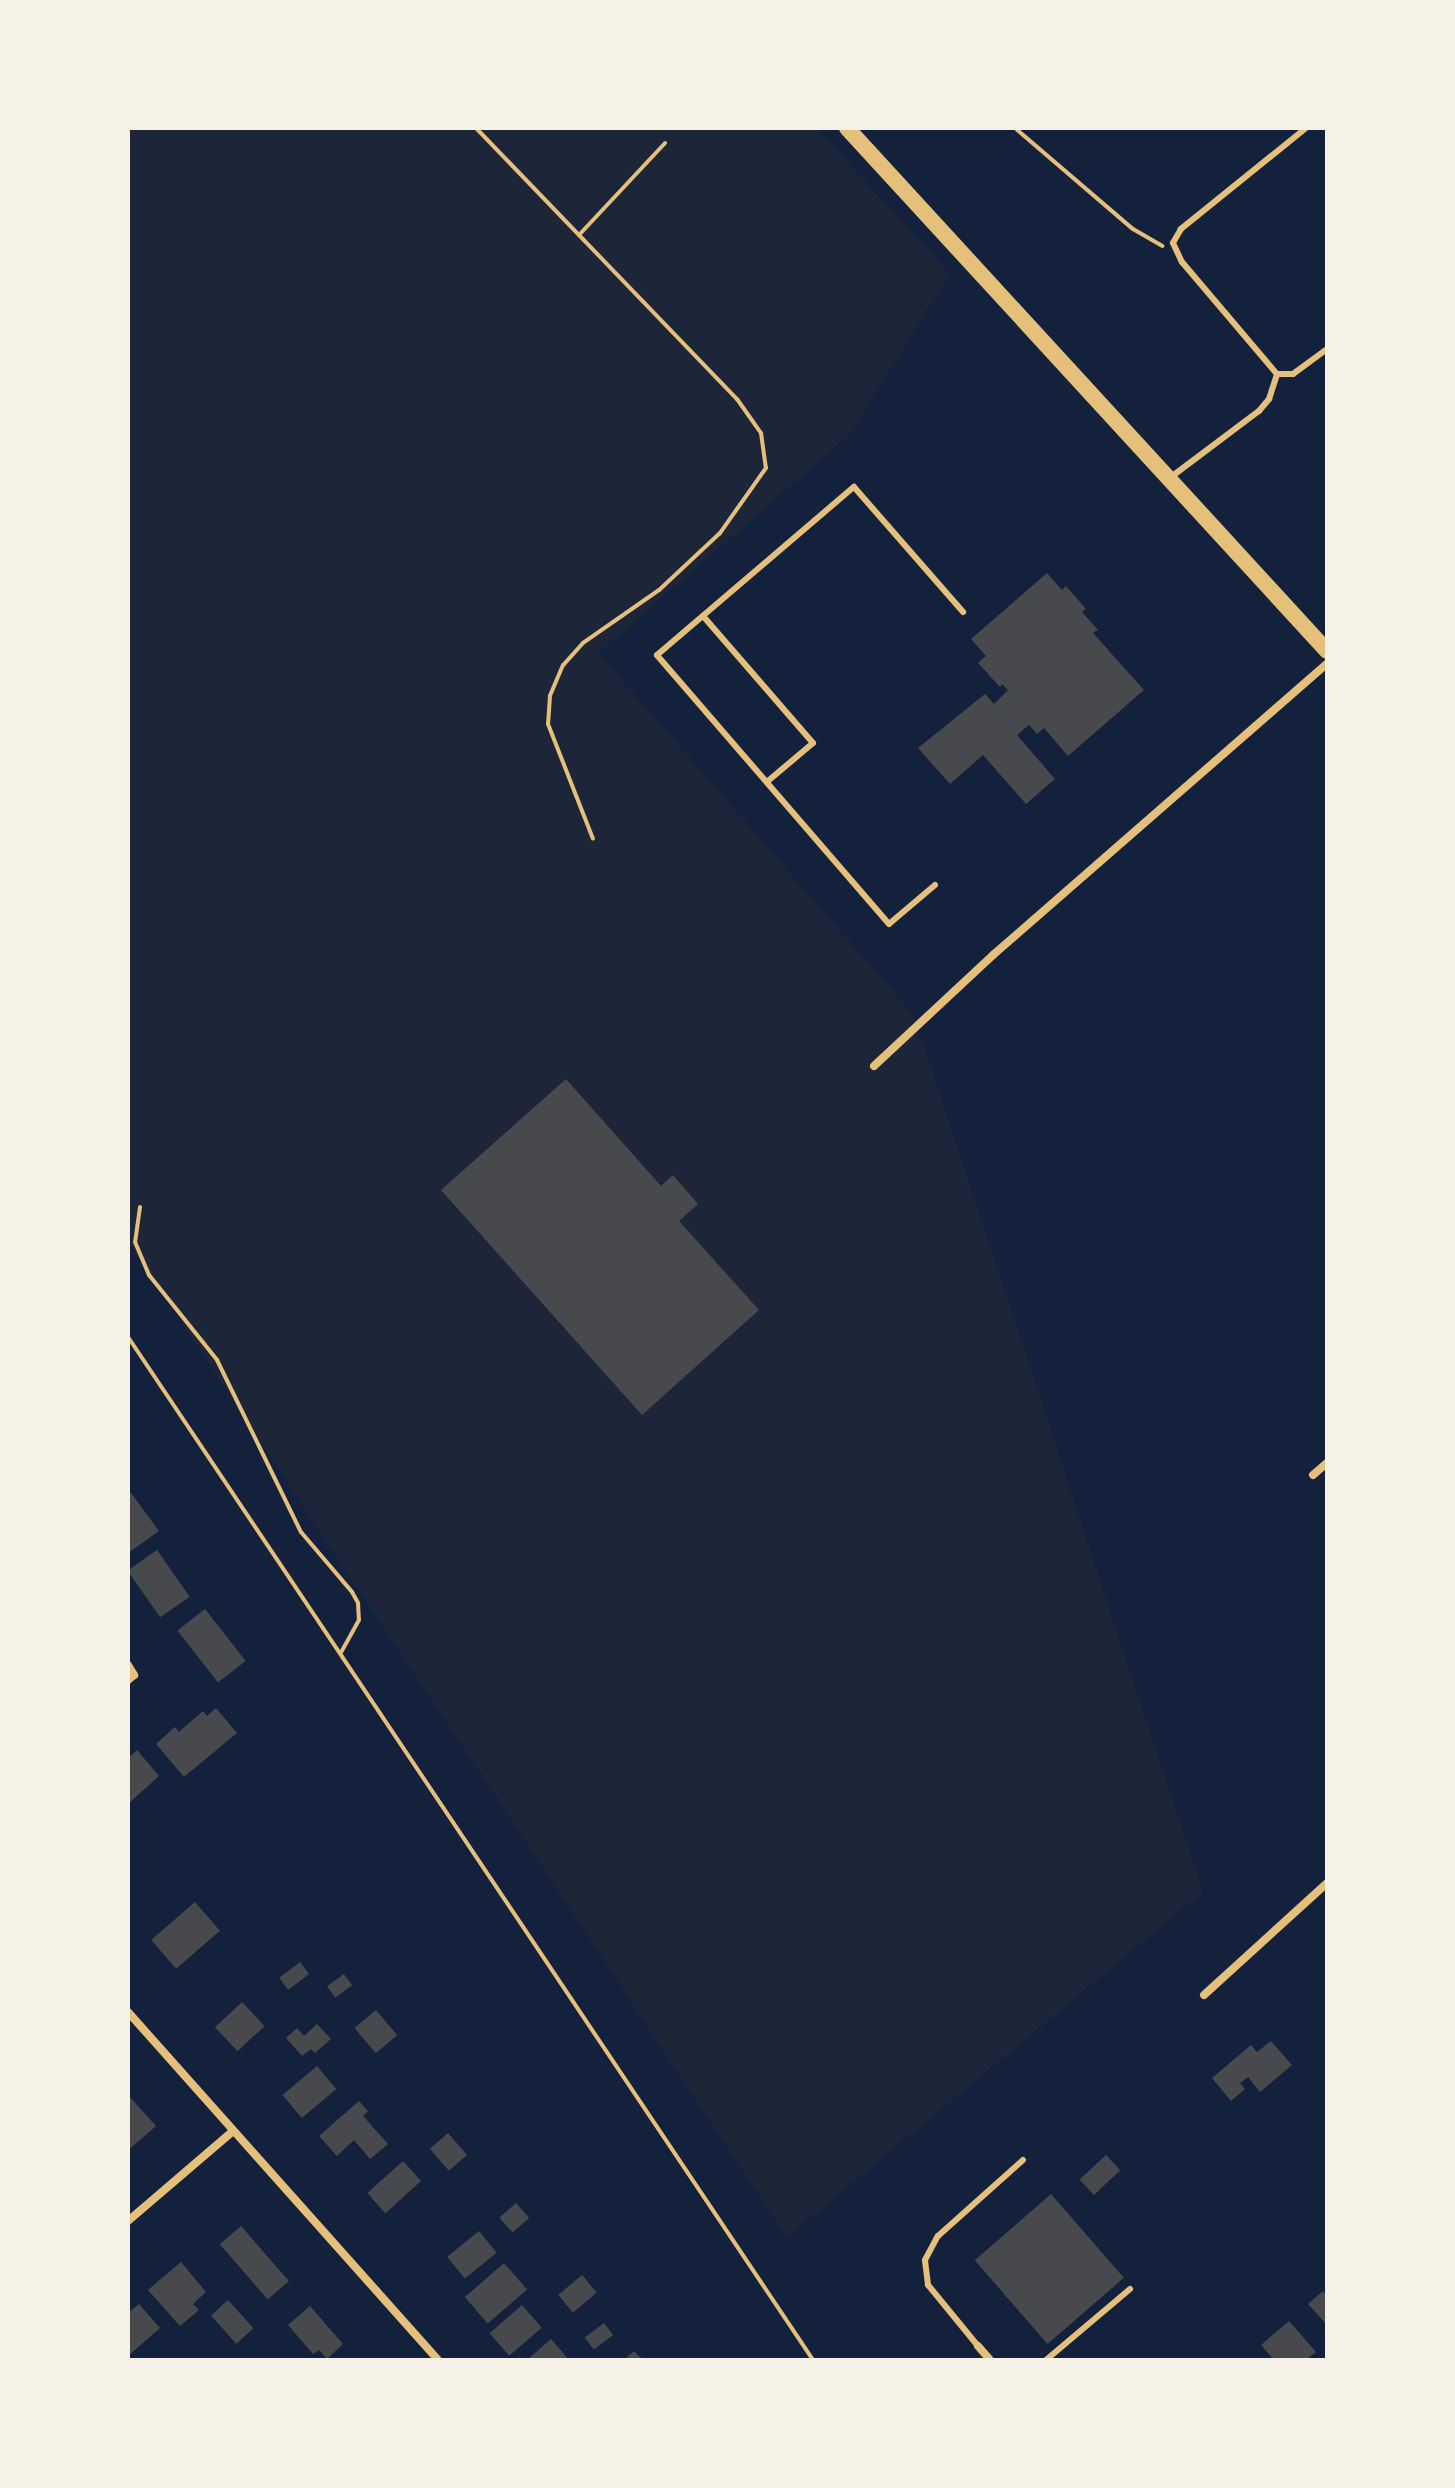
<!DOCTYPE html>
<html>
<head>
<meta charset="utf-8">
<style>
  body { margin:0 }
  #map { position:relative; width:1455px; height:2488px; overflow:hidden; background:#14213d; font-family:Manrope,sans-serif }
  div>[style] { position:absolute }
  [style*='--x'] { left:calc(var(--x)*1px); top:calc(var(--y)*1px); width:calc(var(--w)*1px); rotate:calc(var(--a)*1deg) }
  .green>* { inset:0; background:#1d2539 }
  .building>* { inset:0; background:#48494c; transform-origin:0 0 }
  .path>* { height:4px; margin:-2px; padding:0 2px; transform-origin:2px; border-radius:2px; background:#e5c07b }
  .service>* { height:6px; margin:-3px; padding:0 3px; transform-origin:3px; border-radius:3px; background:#e5c07b }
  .minor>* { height:8px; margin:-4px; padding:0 4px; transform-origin:4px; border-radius:4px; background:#e5c07b }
  .secondary>* { height:16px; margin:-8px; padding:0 8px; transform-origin:8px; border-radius:8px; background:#e5c07b }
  span { translate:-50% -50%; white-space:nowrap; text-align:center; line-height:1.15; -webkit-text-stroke:6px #f6f1e7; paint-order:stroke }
  .frame { position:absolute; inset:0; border:130px solid #f6f1e7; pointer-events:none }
</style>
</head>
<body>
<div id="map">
  <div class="green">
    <div style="clip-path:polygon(128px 128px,816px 128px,950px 274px,849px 435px,598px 653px,914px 1016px,1203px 1892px,787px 2237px,128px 1241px)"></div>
  </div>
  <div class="building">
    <div style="clip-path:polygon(1047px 573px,1062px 590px,1066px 586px,1086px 609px,1082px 612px,1098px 630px,1093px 633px,1144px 690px,1068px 756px,1044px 728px,1037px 734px,1029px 725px,1017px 735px,1055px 779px,1026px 804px,983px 755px,950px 784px,918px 748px,985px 694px,994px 704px,1008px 690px,1002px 684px,1000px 687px,978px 663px,986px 656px,971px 639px)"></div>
    <div style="clip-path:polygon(566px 1079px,661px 1186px,673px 1175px,698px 1204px,679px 1221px,759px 1310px,642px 1415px,441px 1190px)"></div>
    <div style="clip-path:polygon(131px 1493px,159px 1531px,128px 1553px,128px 1495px)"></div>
    <div style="left:157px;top:1550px;width:57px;height:36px;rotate:55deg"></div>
    <div style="left:205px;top:1609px;width:66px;height:35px;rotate:52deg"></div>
    <div style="clip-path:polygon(216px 1708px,237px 1733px,184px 1777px,156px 1744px,175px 1727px,179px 1732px,203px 1711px,207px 1716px)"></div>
    <div style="clip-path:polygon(137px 1750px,159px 1776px,128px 1804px,128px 1758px)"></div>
    <div style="left:195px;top:1902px;width:38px;height:58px;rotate:49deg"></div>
    <div style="left:300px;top:1962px;width:15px;height:26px;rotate:53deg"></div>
    <div style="left:344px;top:1974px;width:14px;height:21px;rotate:54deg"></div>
    <div style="left:242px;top:2002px;width:33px;height:37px;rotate:47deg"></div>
    <div style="left:376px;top:2010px;width:33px;height:28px;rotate:50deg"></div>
    <div style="clip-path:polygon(317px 2024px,331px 2039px,315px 2053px,311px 2049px,302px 2056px,286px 2038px,297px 2028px,304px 2036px)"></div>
    <div style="clip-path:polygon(1271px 2041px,1292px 2065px,1260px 2092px,1248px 2077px,1240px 2083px,1245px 2089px,1231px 2101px,1212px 2078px,1251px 2045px,1257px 2052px)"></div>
    <div style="left:317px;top:2066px;width:30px;height:45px;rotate:50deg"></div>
    <div style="clip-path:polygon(128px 2095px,156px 2126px,128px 2150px)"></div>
    <div style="clip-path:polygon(359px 2101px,368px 2111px,363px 2116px,388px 2144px,370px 2159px,354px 2140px,337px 2156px,319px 2136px)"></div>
    <div style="left:448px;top:2133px;width:29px;height:24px;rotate:49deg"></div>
    <div style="left:1106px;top:2155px;width:21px;height:36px;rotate:47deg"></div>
    <div style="left:403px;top:2161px;width:27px;height:48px;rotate:48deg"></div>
    <div style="left:1051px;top:2194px;width:111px;height:101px;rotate:49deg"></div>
    <div style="left:516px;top:2203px;width:20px;height:22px;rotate:49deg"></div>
    <div style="left:241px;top:2226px;width:73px;height:28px;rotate:49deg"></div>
    <div style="left:479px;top:2231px;width:28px;height:41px;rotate:51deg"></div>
    <div style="clip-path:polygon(181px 2262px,206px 2292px,193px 2304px,199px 2310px,180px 2326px,148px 2290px)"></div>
    <div style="left:504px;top:2263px;width:35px;height:52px;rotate:49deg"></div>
    <div style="left:582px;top:2275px;width:23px;height:31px;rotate:50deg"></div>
    <div style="clip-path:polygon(1323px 2291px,1327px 2296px,1327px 2325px,1308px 2304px)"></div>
    <div style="left:228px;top:2300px;width:38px;height:23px;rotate:48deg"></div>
    <div style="clip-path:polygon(139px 2304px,160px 2328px,128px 2356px,128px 2313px)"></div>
    <div style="left:522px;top:2305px;width:30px;height:43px;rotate:49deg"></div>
    <div style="clip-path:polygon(310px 2306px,343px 2344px,327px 2359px,319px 2350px,313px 2354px,288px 2325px)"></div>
    <div style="clip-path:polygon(1289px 2321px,1316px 2352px,1306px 2360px,1274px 2360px,1261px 2345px)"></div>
    <div style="left:604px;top:2323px;width:15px;height:24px;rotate:53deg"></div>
    <div style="clip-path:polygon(551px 2339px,569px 2360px,527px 2360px)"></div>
    <div style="clip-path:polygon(634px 2351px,643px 2360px,624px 2360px)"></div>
  </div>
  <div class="path">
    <div style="--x:476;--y:128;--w:376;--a:46.1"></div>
    <div style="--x:737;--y:399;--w:42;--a:54.8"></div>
    <div style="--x:761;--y:433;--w:35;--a:82"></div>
    <div style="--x:766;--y:468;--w:80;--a:125.3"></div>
    <div style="--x:720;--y:533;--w:83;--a:136.9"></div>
    <div style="--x:659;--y:590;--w:93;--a:145.1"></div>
    <div style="--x:583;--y:643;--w:30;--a:132"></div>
    <div style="--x:563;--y:665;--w:34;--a:113"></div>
    <div style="--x:550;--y:696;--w:28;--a:94"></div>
    <div style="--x:548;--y:724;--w:123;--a:68.6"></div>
    <div style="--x:1015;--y:128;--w:155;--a:40.6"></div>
    <div style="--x:1133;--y:229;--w:34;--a:30"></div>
    <div style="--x:579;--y:235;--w:126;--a:-46.9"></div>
    <div style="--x:140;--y:1207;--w:35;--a:98"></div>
    <div style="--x:135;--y:1242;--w:36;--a:67"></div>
    <div style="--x:149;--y:1275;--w:109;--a:51.3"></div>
    <div style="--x:217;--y:1360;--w:191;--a:64"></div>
    <div style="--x:301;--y:1532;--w:79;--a:49.6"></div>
    <div style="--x:352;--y:1592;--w:13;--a:61"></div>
    <div style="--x:358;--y:1603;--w:17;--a:87"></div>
    <div style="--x:359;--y:1620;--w:37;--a:119"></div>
    <div style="--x:128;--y:1337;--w:1231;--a:56.19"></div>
  </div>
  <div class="service">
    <div style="--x:1306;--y:128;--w:161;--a:141.1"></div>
    <div style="--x:1181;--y:229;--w:16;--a:120"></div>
    <div style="--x:1173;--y:243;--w:21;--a:65"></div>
    <div style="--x:1182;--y:262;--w:147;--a:49.7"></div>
    <div style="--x:1277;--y:374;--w:16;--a:0"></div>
    <div style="--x:1293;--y:374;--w:42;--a:-36.3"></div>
    <div style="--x:1171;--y:477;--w:110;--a:-36.9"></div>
    <div style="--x:1259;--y:411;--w:16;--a:-50"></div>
    <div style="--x:1269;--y:399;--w:26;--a:-72"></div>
    <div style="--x:703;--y:616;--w:168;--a:49.1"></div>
    <div style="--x:813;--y:743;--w:59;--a:139.8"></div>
    <div style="--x:935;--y:885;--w:60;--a:139.7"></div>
    <div style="--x:889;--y:924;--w:355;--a:-130.8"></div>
    <div style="--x:657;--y:655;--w:259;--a:-40.5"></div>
    <div style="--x:854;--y:487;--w:166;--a:48.9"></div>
    <div style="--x:978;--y:2346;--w:79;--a:-129.3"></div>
    <div style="--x:928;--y:2285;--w:25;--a:-97"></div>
    <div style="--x:925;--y:2260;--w:27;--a:-62"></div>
    <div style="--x:938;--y:2236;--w:114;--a:-41.8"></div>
    <div style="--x:1046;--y:2360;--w:110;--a:-40.2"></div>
  </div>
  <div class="minor">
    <div style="--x:874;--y:1066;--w:163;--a:-43"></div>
    <div style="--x:993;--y:955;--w:443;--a:-41.1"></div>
    <div style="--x:1313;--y:1475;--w:18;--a:-41"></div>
    <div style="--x:128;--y:1665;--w:12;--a:59"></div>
    <div style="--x:134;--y:1675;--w:8;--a:140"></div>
    <div style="--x:1204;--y:1995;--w:166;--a:-42.3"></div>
    <div style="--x:128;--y:2012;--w:466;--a:48.3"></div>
    <div style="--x:128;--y:2221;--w:137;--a:-40.6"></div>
    <div style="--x:978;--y:2346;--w:18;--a:49"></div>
  </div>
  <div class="secondary">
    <div style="--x:847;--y:128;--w:710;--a:47.45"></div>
  </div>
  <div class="frame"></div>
</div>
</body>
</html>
